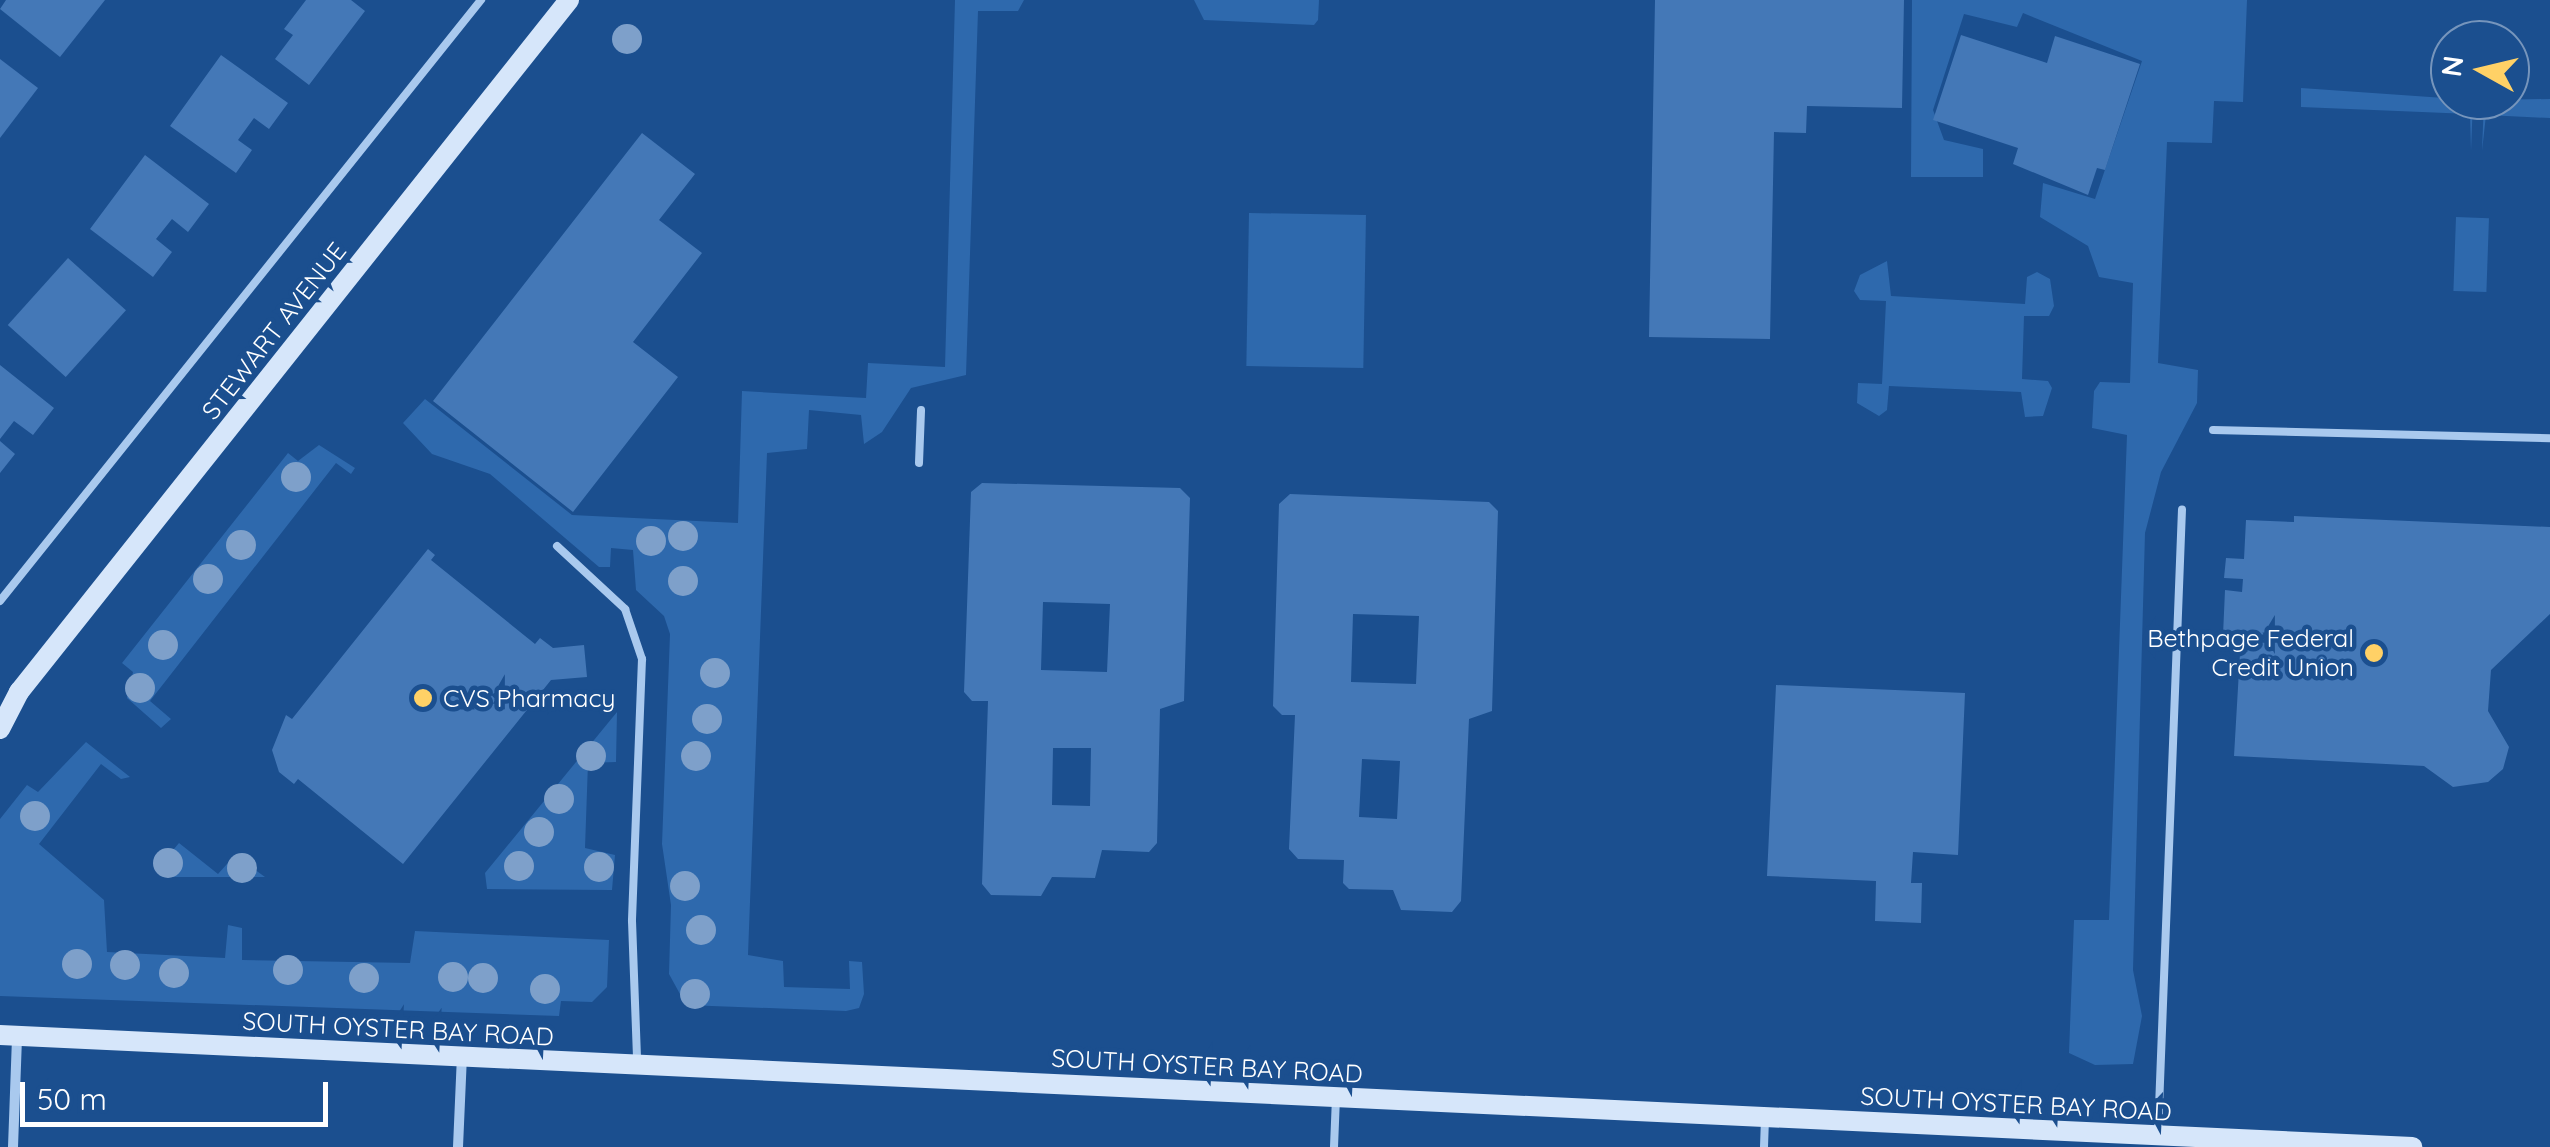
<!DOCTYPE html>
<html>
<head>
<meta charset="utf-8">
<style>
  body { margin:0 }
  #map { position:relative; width:2550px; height:1147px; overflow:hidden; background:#1b4f8f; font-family:Quicksand,sans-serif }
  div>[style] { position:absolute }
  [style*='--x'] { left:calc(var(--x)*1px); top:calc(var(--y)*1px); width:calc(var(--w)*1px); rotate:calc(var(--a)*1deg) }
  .green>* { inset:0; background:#2e69ad; transform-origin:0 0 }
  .building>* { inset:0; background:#4478b7; transform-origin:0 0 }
  .lane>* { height:8px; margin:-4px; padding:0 4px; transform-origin:4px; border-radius:4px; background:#a9c9ee }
  .street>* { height:10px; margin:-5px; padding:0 5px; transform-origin:5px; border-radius:5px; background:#a9c9ee }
  .secondary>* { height:20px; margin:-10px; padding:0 10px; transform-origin:10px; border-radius:10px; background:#d6e6fa }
  .trees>* { width:30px; height:30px; margin:-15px; border-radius:50%; background:#7ea0ca }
  .dots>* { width:28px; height:28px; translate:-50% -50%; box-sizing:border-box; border:5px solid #1b4f8f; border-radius:50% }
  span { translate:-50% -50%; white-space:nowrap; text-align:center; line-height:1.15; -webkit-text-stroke:9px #1b4f8f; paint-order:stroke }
  .street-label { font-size:25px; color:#fff }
  .poi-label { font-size:25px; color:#fff }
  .right { translate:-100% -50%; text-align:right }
  .left { translate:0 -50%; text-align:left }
  .north { position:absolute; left:2430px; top:20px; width:100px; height:100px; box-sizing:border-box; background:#1b4f8f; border:2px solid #7695bc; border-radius:50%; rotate:278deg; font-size:28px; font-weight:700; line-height:40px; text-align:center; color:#fff }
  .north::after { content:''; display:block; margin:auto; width:35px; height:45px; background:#ffd166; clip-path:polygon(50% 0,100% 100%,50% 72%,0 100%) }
  .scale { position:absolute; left:20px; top:1082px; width:308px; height:45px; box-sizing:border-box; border:5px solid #fff; border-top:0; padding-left:12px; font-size:30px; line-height:35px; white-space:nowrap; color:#fff; -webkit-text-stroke:8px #1b4f8f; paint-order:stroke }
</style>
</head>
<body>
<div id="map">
  <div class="green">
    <div style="clip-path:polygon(955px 0,1024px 0,1018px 11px,978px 11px,966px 375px,911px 388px,882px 432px,864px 444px,861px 415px,809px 410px,807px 449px,767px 453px,748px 955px,783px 961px,784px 987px,850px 989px,849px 961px,862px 962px,864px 994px,859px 1008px,846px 1011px,686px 1005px,669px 974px,671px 905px,662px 844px,670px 634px,664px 616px,636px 590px,633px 550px,611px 548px,610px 567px,599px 567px,490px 474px,432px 454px,403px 423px,425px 399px,572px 515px,738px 523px,742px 391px,866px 398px,868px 363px,945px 367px)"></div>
    <div style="clip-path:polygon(1194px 0,1319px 0,1318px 20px,1314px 25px,1204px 20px)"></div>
    <div style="clip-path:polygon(1912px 0,2247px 0,2243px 102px,2214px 101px,2212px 143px,2167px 142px,2158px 363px,2198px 370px,2197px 403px,2161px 472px,2145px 533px,2133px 970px,2142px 1016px,2133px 1064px,2095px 1065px,2069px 1053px,2074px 920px,2109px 920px,2127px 435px,2092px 428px,2094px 391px,2100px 382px,2130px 383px,2133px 283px,2099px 277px,2088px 246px,2040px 217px,2043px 183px,2095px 199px,2142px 61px,2023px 13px,2017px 27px,1964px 14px,1933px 110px,1944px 140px,1983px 149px,1983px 177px,1911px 177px)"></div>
    <div style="clip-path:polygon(2301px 88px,2473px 100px,2471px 151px,2470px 114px,2301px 107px)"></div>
    <div style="clip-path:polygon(2550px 99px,2550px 118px,2486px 115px,2482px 151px,2484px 100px)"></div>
    <div style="left:1249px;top:213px;width:117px;height:153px;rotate:1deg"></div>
    <div style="left:2456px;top:217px;width:33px;height:74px;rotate:2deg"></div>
    <div style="clip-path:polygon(1887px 261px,1891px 296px,2025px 304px,2027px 277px,2037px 272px,2050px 279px,2054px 306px,2049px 316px,2024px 316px,2022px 379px,2048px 381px,2052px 388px,2043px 416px,2025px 417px,2021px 392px,1889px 386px,1887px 410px,1879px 416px,1857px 403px,1858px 383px,1882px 384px,1886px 301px,1860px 300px,1854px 291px,1860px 275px)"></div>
    <div style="clip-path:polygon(319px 445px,355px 468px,351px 474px,336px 463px,150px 701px,171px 719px,161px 728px,127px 698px,133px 672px,122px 663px,288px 453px,298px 461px)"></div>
    <div style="clip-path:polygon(617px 712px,616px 762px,588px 763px,585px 848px,615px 855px,612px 890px,487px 889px,485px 873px)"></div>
    <div style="clip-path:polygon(86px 742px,130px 777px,121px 779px,101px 764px,39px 844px,104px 900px,107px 952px,225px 958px,228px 925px,242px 928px,242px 960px,410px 963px,415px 931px,609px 940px,607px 987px,592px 1002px,561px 1001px,559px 1016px,0 996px,0 819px,27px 785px,38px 792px)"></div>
    <div style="clip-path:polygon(179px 843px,218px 874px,235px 855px,265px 877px,167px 877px,162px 863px)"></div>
  </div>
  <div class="building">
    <div style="clip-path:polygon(6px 0,105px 0,60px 57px,0 9px)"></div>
    <div style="clip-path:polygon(306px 0,351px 0,365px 11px,309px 85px,275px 59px,293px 35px,284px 29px)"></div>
    <div style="clip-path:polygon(1655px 0,1904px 0,1902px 108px,1807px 106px,1806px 133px,1774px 132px,1770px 339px,1649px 337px)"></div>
    <div style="clip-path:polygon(1961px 35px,2047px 63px,2055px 36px,2140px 64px,2105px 170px,2097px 168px,2088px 195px,2013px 164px,2018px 148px,1933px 120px)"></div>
    <div style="clip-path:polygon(221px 55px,288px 103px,269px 129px,254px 118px,238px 140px,252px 150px,236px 173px,170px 126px)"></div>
    <div style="clip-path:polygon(0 59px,38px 88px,0 138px)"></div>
    <div style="clip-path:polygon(642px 133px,695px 174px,659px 220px,702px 253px,633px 342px,678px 377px,573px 512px,433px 401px)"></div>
    <div style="clip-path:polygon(145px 155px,209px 204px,188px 232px,172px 219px,156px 239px,172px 252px,153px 277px,90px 229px)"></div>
    <div style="left:68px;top:258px;width:78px;height:90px;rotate:42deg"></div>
    <div style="clip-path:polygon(0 365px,54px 408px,33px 435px,14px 421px,0 439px)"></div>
    <div style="clip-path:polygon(0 441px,15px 454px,0 473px)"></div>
    <div style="clip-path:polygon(evenodd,982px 483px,1180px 488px,1190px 498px,1184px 701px,1160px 709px,1157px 843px,1149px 852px,1102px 850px,1095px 878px,1052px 877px,1041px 896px,991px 895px,982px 884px,988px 701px,972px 701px,964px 692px,971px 492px,982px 483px,1043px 602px,1110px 604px,1107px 672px,1041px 670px,1043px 602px,982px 483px,1053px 748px,1091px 748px,1090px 806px,1052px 805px,1053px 748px)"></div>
    <div style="clip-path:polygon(evenodd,1290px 494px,1489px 502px,1498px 511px,1492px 711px,1469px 719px,1461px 901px,1452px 912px,1401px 910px,1393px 890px,1349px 889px,1343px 883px,1344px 860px,1298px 859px,1289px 849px,1295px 715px,1282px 715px,1273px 706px,1279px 504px,1290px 494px,1353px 614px,1419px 616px,1416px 684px,1351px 682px,1353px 614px,1290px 494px,1362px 759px,1400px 761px,1397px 819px,1359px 817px,1362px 759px)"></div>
    <div style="clip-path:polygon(2294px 516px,2550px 527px,2550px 614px,2491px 670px,2488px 711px,2509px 747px,2503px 769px,2488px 782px,2453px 787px,2424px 766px,2234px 756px,2241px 636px,2223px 635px,2225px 590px,2242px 592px,2243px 579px,2224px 578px,2226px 558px,2244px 559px,2246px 520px,2294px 522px)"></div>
    <div style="clip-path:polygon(428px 549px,435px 555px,431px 560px,535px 644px,540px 638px,553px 648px,584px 645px,587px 677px,551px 680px,403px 864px,298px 779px,294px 784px,279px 772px,272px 750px,286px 715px,292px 719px)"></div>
    <div style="clip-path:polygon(1776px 685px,1965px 693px,1958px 855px,1913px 852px,1911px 883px,1922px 883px,1921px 923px,1875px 921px,1876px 881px,1767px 876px)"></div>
  </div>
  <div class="lane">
    <div style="--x:2213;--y:430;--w:337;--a:1.4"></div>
    <div style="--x:919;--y:463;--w:53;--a:-87.8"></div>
    <div style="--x:557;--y:546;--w:93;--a:42.8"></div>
    <div style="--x:625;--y:609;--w:53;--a:71.2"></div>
    <div style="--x:642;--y:659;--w:262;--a:92.2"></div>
    <div style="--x:632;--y:921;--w:139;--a:87.9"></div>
    <div style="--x:0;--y:601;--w:770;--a:-51.33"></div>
    <div style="--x:2158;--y:1134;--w:625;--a:-87.8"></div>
    <div style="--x:1334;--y:1147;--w:50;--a:-87.7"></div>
    <div style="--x:1764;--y:1147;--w:29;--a:-88"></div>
  </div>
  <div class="street">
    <div style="--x:13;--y:1147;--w:111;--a:-87.9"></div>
    <div style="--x:458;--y:1147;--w:90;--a:-87.5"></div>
  </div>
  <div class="secondary">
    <div style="--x:0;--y:729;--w:42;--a:-62.8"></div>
    <div style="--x:19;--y:692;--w:884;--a:-51.52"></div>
    <div style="--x:0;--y:1035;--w:2415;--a:2.66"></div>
  </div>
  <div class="trees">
    <div style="left:627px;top:39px"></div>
    <div style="left:296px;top:477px"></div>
    <div style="left:683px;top:536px"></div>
    <div style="left:651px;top:541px"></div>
    <div style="left:241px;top:545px"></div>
    <div style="left:208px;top:579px"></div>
    <div style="left:683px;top:581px"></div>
    <div style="left:163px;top:645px"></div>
    <div style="left:715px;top:673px"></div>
    <div style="left:140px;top:688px"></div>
    <div style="left:707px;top:719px"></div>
    <div style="left:591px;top:756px"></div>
    <div style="left:696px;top:756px"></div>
    <div style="left:559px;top:799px"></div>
    <div style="left:35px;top:816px"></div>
    <div style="left:539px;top:832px"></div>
    <div style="left:168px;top:863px"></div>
    <div style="left:519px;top:866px"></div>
    <div style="left:599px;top:867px"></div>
    <div style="left:242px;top:868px"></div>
    <div style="left:685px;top:886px"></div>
    <div style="left:701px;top:930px"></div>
    <div style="left:77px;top:964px"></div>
    <div style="left:125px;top:965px"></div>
    <div style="left:288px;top:970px"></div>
    <div style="left:174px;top:973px"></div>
    <div style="left:453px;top:977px"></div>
    <div style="left:364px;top:978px"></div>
    <div style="left:483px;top:978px"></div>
    <div style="left:545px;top:989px"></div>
    <div style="left:695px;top:994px"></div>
  </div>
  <div class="dots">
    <div style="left:2374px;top:653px;background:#ffd166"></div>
    <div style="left:423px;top:698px;background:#ffd166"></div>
  </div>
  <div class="street-label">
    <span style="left:274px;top:331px;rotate:-52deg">STEWART AVENUE</span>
    <span style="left:398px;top:1029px;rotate:3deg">SOUTH OYSTER BAY ROAD</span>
    <span style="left:1207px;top:1066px;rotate:3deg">SOUTH OYSTER BAY ROAD</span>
    <span style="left:2016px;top:1104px;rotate:3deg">SOUTH OYSTER BAY ROAD</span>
  </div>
  <div class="poi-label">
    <span class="right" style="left:2354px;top:653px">Bethpage Federal<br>Credit Union</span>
    <span class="left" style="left:443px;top:698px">CVS Pharmacy</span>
  </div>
  <div class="north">N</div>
  <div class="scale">50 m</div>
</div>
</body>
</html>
